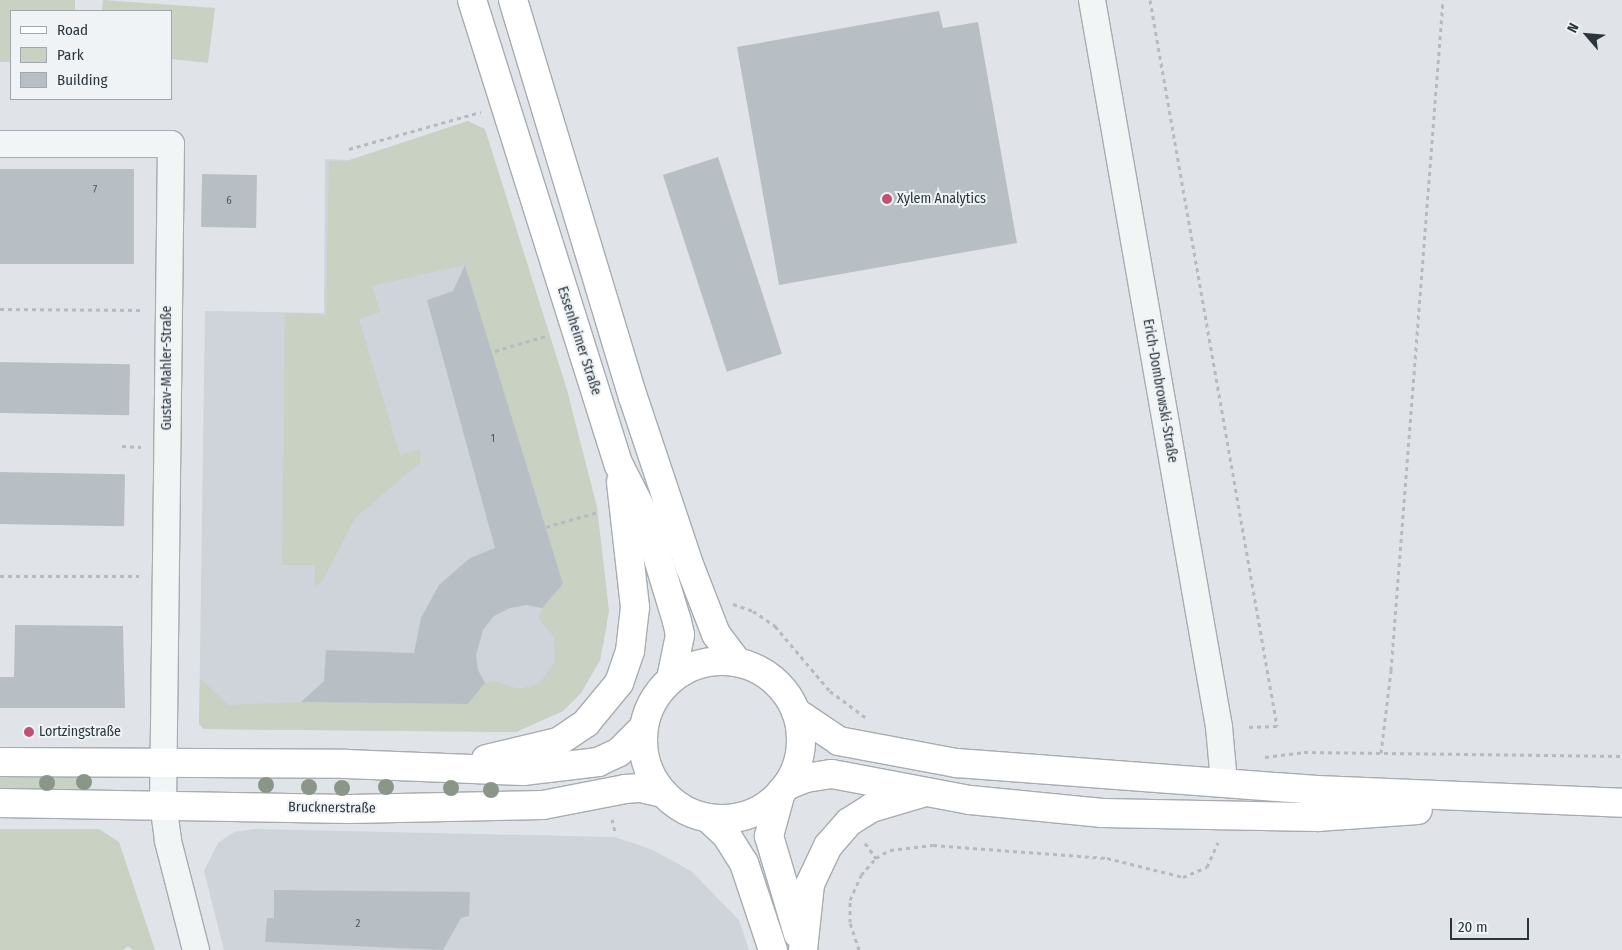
<!DOCTYPE html>
<html>
<head>
<meta charset="utf-8">
<style>
  body { margin:0 }
  #map { position:relative; width:1622px; height:950px; overflow:hidden; background:#e0e4e8; font-family:"Fira Sans Condensed",sans-serif }
  div>[style] { position:absolute }
  [style*='--x'] { left:calc(var(--x)*1px); top:calc(var(--y)*1px); width:calc(var(--w)*1px); rotate:calc(var(--a)*1deg) }
  .built>* { inset:0; background:#ced4d9 }
  .green>* { inset:0; background:#c8d1c2 }
  .building>* { inset:0; background:#b8bfc4; transform-origin:0 0 }
  .path>* { height:3px; margin-top:-1.5px; transform-origin:0; background:repeating-linear-gradient(90deg,#b6bbbf 0 4px,transparent 0 8px) }
  .roads { filter:drop-shadow(1px 0 #a6acb2) drop-shadow(-1px 0 #a6acb2) drop-shadow(0 1px #a6acb2) drop-shadow(0 -1px #a6acb2) }
  .street>* { height:26px; margin:-13px; padding:0 13px; transform-origin:13px; border-radius:13px; background:#f2f5f6 }
  .secondary>* { height:28px; margin:-14px; padding:0 14px; transform-origin:14px; border-radius:14px; background:#fff }
  .secondary>.ring { margin:-14px; padding:0; box-sizing:content-box; background:none; border:28px solid #fff; border-radius:50% }
  .trees>* { width:16px; height:16px; margin:-8px; border-radius:50%; background:#8a9788 }
  .dots>* { width:14px; height:14px; translate:-50% -50%; box-sizing:border-box; border:2px solid #eff3f5; border-radius:50% }
  span { translate:-50% -50%; white-space:nowrap; text-align:center; line-height:1.15; -webkit-text-stroke:4px #eff3f5; paint-order:stroke }
  .number-label { font-size:11px; color:#4e5860 }
  .number-label span { -webkit-text-stroke-width:0 }
  .poi-label { font-size:14px; color:#2a353e }
  .left { translate:0 -50%; text-align:left }
  .street-label { font-size:14px; color:#2a353e }
  .legend { position:absolute; left:10px; top:10px; width:162px; height:90px; box-sizing:border-box; background:#eff3f5; border:1px solid #a0a7ac; margin:0; padding:6px 9px; list-style:none; font-size:15px; color:#2a353e }
  .legend li { display:flex; align-items:center; gap:10px; height:25px }
  .legend b { width:25px; border:1px solid #a0a7ac }
  .north { position:absolute; left:1562px; top:10px; width:50px; height:50px; -webkit-text-stroke:4px #eff3f5; paint-order:stroke; rotate:297deg; font-size:14px; font-weight:700; line-height:20px; text-align:center; color:#2a353e }
  .north::after { content:''; display:block; margin:auto; width:18px; height:22px; background:#2a353e; clip-path:polygon(50% 0,100% 100%,50% 72%,0 100%) }
  .scale { position:absolute; left:1450px; top:918px; width:79px; height:22px; box-sizing:border-box; border:2px solid #2a353e; border-top:0; padding-left:6px; font-size:15px; line-height:18px; white-space:nowrap; color:#2a353e; -webkit-text-stroke:4px #eff3f5; paint-order:stroke }
</style>
</head>
<body>
<div id="map">
  <div class="built">
    <div style="clip-path:polygon(468px 121px,607px 625px,600px 660px,581px 693px,563px 711px,516px 732px,204px 729px,199px 724px,205px 311px,324px 313px,325px 159px,349px 160px)"></div>
    <div style="clip-path:polygon(255px 829px,615px 837px,653px 850px,691px 871px,739px 920px,749px 950px,224px 950px,204px 871px,218px 843px,234px 832px)"></div>
  </div>
  <div class="green">
    <div style="clip-path:polygon(0 0,75px 0,75px 11px,11px 11px,11px 62px,0 62px)"></div>
    <div style="clip-path:polygon(103px 0,215px 8px,208px 63px,171px 59px,171px 11px,102px 11px)"></div>
    <div style="clip-path:polygon(468px 121px,485px 129px,567px 390px,597px 507px,609px 611px,600px 660px,581px 693px,563px 711px,516px 732px,204px 729px,199px 724px,200px 678px,228px 705px,301px 702px,468px 704px,485px 683px,493px 681px,519px 689px,539px 684px,555px 662px,554px 637px,539px 619px,542px 608px,563px 584px,465px 265px,372px 286px,380px 312px,359px 319px,400px 455px,420px 449px,421px 462px,355px 518px,322px 582px,315px 586px,315px 565px,282px 565px,285px 313px,326px 315px,329px 161px,348px 161px)"></div>
    <div style="clip-path:polygon(86px 769px,86px 795px,76px 790px,0 789px,0 773px)"></div>
    <div style="clip-path:polygon(0 829px,99px 829px,119px 842px,155px 950px,133px 950px,128px 946px,123px 950px,0 950px)"></div>
  </div>
  <div class="building">
    <div style="clip-path:polygon(939px 11px,943px 28px,978px 22px,1017px 243px,779px 285px,737px 47px)"></div>
    <div style="left:718px;top:157px;width:207px;height:58px;rotate:72deg"></div>
    <div style="left:0;top:169px;width:134px;height:95px"></div>
    <div style="left:202px;top:174px;width:55px;height:53px;rotate:1deg"></div>
    <div style="clip-path:polygon(465px 265px,563px 584px,542px 608px,527px 605px,510px 608px,494px 616px,483px 630px,476px 655px,478px 670px,485px 683px,468px 704px,301px 702px,324px 681px,326px 650px,414px 653px,421px 618px,439px 585px,470px 558px,495px 548px,427px 300px,453px 291px)"></div>
    <div style="left:0;top:362px;width:130px;height:51px;rotate:1deg"></div>
    <div style="left:0;top:472px;width:125px;height:52px;rotate:1deg"></div>
    <div style="clip-path:polygon(15px 625px,123px 626px,125px 708px,0 708px,0 677px,14px 677px)"></div>
    <div style="clip-path:polygon(274px 890px,470px 892px,469px 916px,461px 918px,443px 950px,265px 942px,267px 918px,274px 918px)"></div>
  </div>
  <div class="path">
    <div style="--x:1150;--y:0;--w:737;--a:80.08"></div>
    <div style="--x:1277;--y:726;--w:32;--a:178"></div>
    <div style="--x:349;--y:149;--w:137;--a:-15.7"></div>
    <div style="--x:0;--y:309;--w:144;--a:0.4"></div>
    <div style="--x:495;--y:351;--w:56;--a:-16.5"></div>
    <div style="--x:122;--y:446;--w:19;--a:3"></div>
    <div style="--x:546;--y:527;--w:54;--a:-16.1"></div>
    <div style="--x:0;--y:576;--w:139;--a:0"></div>
    <div style="--x:733;--y:604;--w:21;--a:19"></div>
    <div style="--x:753;--y:611;--w:27;--a:34"></div>
    <div style="--x:775;--y:626;--w:85;--a:49.8"></div>
    <div style="--x:830;--y:691;--w:44;--a:36.6"></div>
    <div style="--x:1381;--y:753;--w:84;--a:-83.1"></div>
    <div style="--x:1391;--y:670;--w:672;--a:-85.56"></div>
    <div style="--x:1265;--y:757;--w:39;--a:-7"></div>
    <div style="--x:1304;--y:752;--w:318;--a:0.7"></div>
    <div style="--x:612;--y:819;--w:13;--a:77"></div>
    <div style="--x:865;--y:843;--w:19;--a:54"></div>
    <div style="--x:859;--y:950;--w:29;--a:-108"></div>
    <div style="--x:850;--y:922;--w:22;--a:-90"></div>
    <div style="--x:850;--y:900;--w:27;--a:-66"></div>
    <div style="--x:861;--y:875;--w:23;--a:-49"></div>
    <div style="--x:876;--y:858;--w:16;--a:-30"></div>
    <div style="--x:890;--y:850;--w:43;--a:-6.6"></div>
    <div style="--x:933;--y:845;--w:174;--a:4.3"></div>
    <div style="--x:1107;--y:858;--w:78;--a:14"></div>
    <div style="--x:1183;--y:877;--w:26;--a:-23"></div>
    <div style="--x:1207;--y:867;--w:27;--a:-66"></div>
  </div>
  <div class="roads">
    <div class="street">
      <div style="--x:1092;--y:0;--w:738;--a:80.09"></div>
      <div style="--x:1219;--y:727;--w:55;--a:84.8"></div>
      <div style="--x:0;--y:144;--w:171;--a:0"></div>
      <div style="--x:171;--y:144;--w:660;--a:90.69"></div>
      <div style="--x:163;--y:804;--w:37;--a:82"></div>
      <div style="--x:168;--y:841;--w:113;--a:75.6"></div>
    </div>
    <div class="secondary">
      <div style="--x:472;--y:0;--w:488;--a:72.5"></div>
      <div style="--x:619;--y:465;--w:57;--a:63"></div>
      <div style="--x:645;--y:516;--w:110;--a:73.1"></div>
      <div style="--x:677;--y:621;--w:14;--a:78"></div>
      <div style="--x:680;--y:635;--w:45;--a:101.6"></div>
      <div style="--x:513;--y:0;--w:415;--a:73.2"></div>
      <div style="--x:633;--y:397;--w:179;--a:71.5"></div>
      <div style="--x:690;--y:567;--w:72;--a:68.8"></div>
      <div style="--x:716;--y:634;--w:35;--a:53"></div>
      <div class="ring" style="left:643px;top:661px;width:130px;height:130px"></div>
      <div style="--x:796;--y:712;--w:52;--a:34"></div>
      <div style="--x:839;--y:741;--w:120;--a:10.6"></div>
      <div style="--x:957;--y:763;--w:361;--a:4.3"></div>
      <div style="--x:1317;--y:790;--w:305;--a:2.4"></div>
      <div style="--x:486;--y:759;--w:74;--a:-13.3"></div>
      <div style="--x:558;--y:742;--w:34;--a:-34"></div>
      <div style="--x:586;--y:723;--w:52;--a:-50.5"></div>
      <div style="--x:619;--y:683;--w:34;--a:-71"></div>
      <div style="--x:630;--y:651;--w:44;--a:-83.5"></div>
      <div style="--x:635;--y:607;--w:126;--a:-96.4"></div>
      <div style="--x:0;--y:762;--w:346;--a:0.3"></div>
      <div style="--x:346;--y:764;--w:177;--a:2.3"></div>
      <div style="--x:523;--y:771;--w:76;--a:-6.8"></div>
      <div style="--x:598;--y:762;--w:23;--a:-25"></div>
      <div style="--x:619;--y:752;--w:34;--a:-45"></div>
      <div style="--x:786;--y:786;--w:22;--a:-22"></div>
      <div style="--x:806;--y:778;--w:26;--a:-9"></div>
      <div style="--x:832;--y:774;--w:140;--a:10.7"></div>
      <div style="--x:970;--y:800;--w:133;--a:5.6"></div>
      <div style="--x:1102;--y:813;--w:215;--a:1.1"></div>
      <div style="--x:1317;--y:817;--w:101;--a:-4"></div>
      <div style="--x:781;--y:792;--w:46;--a:105.3"></div>
      <div style="--x:769;--y:836;--w:102;--a:73.5"></div>
      <div style="--x:0;--y:803;--w:349;--a:1"></div>
      <div style="--x:349;--y:809;--w:194;--a:-1.2"></div>
      <div style="--x:543;--y:805;--w:84;--a:-11"></div>
      <div style="--x:625;--y:789;--w:16;--a:-4"></div>
      <div style="--x:641;--y:788;--w:23;--a:13"></div>
      <div style="--x:708;--y:818;--w:26;--a:43"></div>
      <div style="--x:727;--y:836;--w:32;--a:58"></div>
      <div style="--x:744;--y:863;--w:92;--a:71.6"></div>
      <div style="--x:803;--y:950;--w:66;--a:-83.9"></div>
      <div style="--x:810;--y:884;--w:42;--a:-64.7"></div>
      <div style="--x:828;--y:846;--w:32;--a:-49"></div>
      <div style="--x:849;--y:822;--w:26;--a:-32"></div>
      <div style="--x:871;--y:808;--w:53;--a:-16.4"></div>
    </div>
  </div>
  <div class="trees">
    <div style="left:84px;top:782px"></div>
    <div style="left:47px;top:783px"></div>
    <div style="left:266px;top:785px"></div>
    <div style="left:309px;top:787px"></div>
    <div style="left:386px;top:787px"></div>
    <div style="left:342px;top:788px"></div>
    <div style="left:451px;top:788px"></div>
    <div style="left:491px;top:790px"></div>
  </div>
  <div class="dots">
    <div style="left:887px;top:199px;background:#c25075"></div>
    <div style="left:29px;top:732px;background:#c25075"></div>
  </div>
  <div class="number-label">
    <span style="left:95px;top:190px">7</span>
    <span style="left:229px;top:201px">6</span>
    <span style="left:493px;top:439px">1</span>
    <span style="left:358px;top:924px">2</span>
  </div>
  <div class="poi-label">
    <span class="left" style="left:897px;top:199px">Xylem Analytics</span>
    <span class="left" style="left:39px;top:732px">Lortzingstraße</span>
  </div>
  <div class="street-label">
    <span style="left:579px;top:341px;rotate:72deg">Essenheimer Straße</span>
    <span style="left:167px;top:368px;rotate:-90deg">Gustav-Mahler-Straße</span>
    <span style="left:1160px;top:391px;rotate:80deg">Erich-Dombrowski-Straße</span>
    <span style="left:332px;top:808px;rotate:1deg">Brucknerstraße</span>
  </div>
  <ul class="legend">
  <li><b style="height:6px;background:#fff"></b>Road</li>
  <li><b style="height:14px;background:#c8d1c2"></b>Park</li>
  <li><b style="height:14px;background:#b8bfc4"></b>Building</li>
  </ul>
  <div class="north">N</div>
  <div class="scale">20 m</div>
</div>
</body>
</html>
